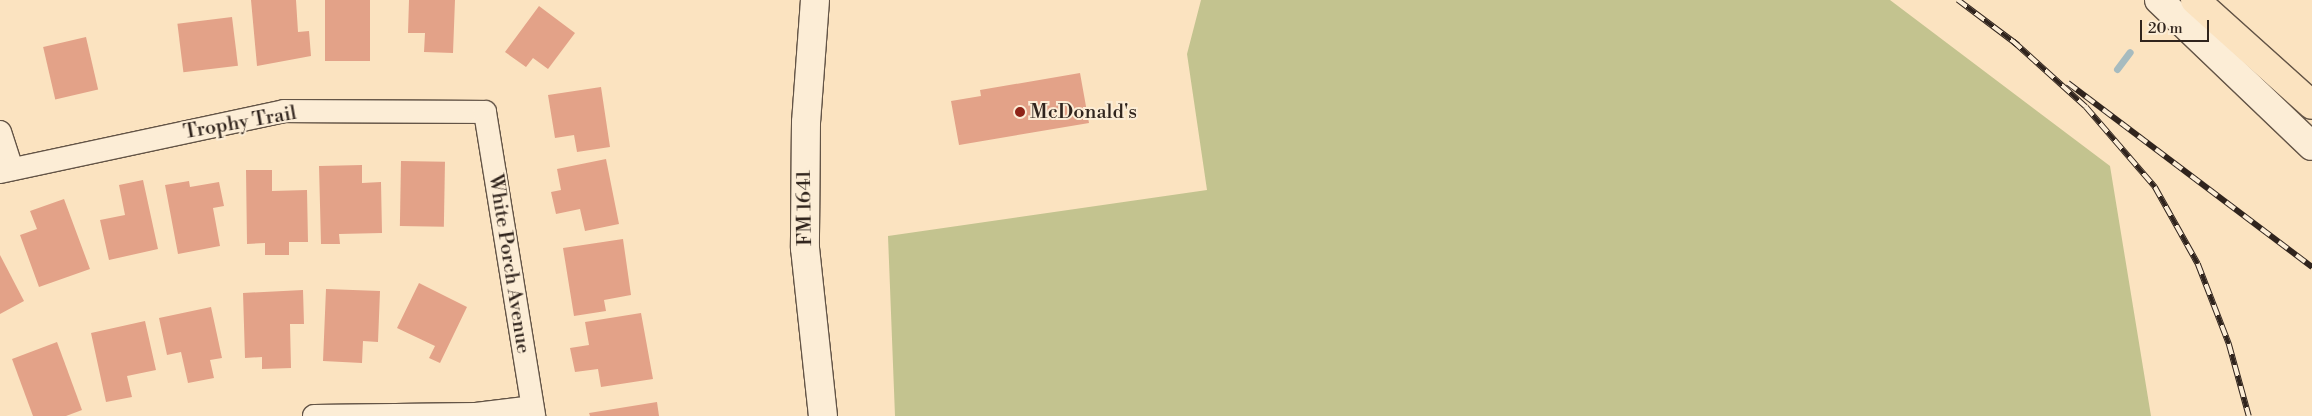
<!DOCTYPE html>
<html>
<head>
<meta charset="utf-8">
<style>
  body { margin:0 }
  #map { position:relative; width:2312px; height:416px; overflow:hidden; background:#fbe3c0; font-family:"Libre Bodoni",serif }
  div>[style] { position:absolute }
  [style*='--x'] { left:calc(var(--x)*1px); top:calc(var(--y)*1px); width:calc(var(--w)*1px); rotate:calc(var(--a)*1deg) }
  .green>* { inset:0; background:#c3c38f }
  .stream>* { height:7px; margin:-3.5px; padding:0 3.5px; transform-origin:3.5px; border-radius:3.5px; background:#a6bbbf }
  .building>* { inset:0; background:#e3a288; transform-origin:0 0 }
  .roads { filter:drop-shadow(1px 0 #635446) drop-shadow(-1px 0 #635446) drop-shadow(0 1px #635446) drop-shadow(0 -1px #635446) }
  .minor>* { height:22px; margin:-11px; padding:0 11px; transform-origin:11px; border-radius:11px; background:#fcedd6 }
  .secondary>* { height:28px; margin:-14px; padding:0 14px; transform-origin:14px; border-radius:14px; background:#fcedd6 }
  .motorway>* { height:28px; margin:-14px; padding:0 14px; transform-origin:14px; border-radius:14px; background:#fbe3c0 }
  .rail>* { height:5.5px; margin-top:-2.75px; transform-origin:0; background:repeating-linear-gradient(90deg,#fcedd6 0 11px,#30241d 0 22px); box-sizing:border-box; border-block:1px solid #30241d }
  .dots>* { width:14px; height:14px; translate:-50% -50%; box-sizing:border-box; border:2px solid #fcedd6; border-radius:50% }
  span { translate:-50% -50%; white-space:nowrap; text-align:center; line-height:1.15; -webkit-text-stroke:4px #fcedd6; paint-order:stroke }
  .poi-label { font-size:20px; color:#30241d }
  .left { translate:0 -50%; text-align:left }
  .street-label { font-size:20px; color:#30241d }
  .scale { position:absolute; left:2140px; top:20px; width:69px; height:22px; box-sizing:border-box; border:2px solid #30241d; border-top:0; padding-left:6px; font-size:15px; line-height:18px; white-space:nowrap; color:#30241d; -webkit-text-stroke:4px #fcedd6; paint-order:stroke }
</style>
</head>
<body>
<div id="map">
  <div class="green">
    <div style="clip-path:polygon(1201px 0,1890px 0,2110px 166px,2151px 416px,895px 416px,888px 236px,1207px 190px,1187px 54px)"></div>
  </div>
  <div class="stream">
    <div style="--x:2117;--y:69;--w:21;--a:-53"></div>
  </div>
  <div class="building">
    <div style="clip-path:polygon(251px 0,296px 0,298px 32px,309px 31px,311px 56px,257px 66px)"></div>
    <div style="left:325px;top:0;width:45px;height:61px"></div>
    <div style="clip-path:polygon(409px 0,455px 0,453px 53px,424px 52px,425px 33px,408px 33px)"></div>
    <div style="clip-path:polygon(539px 6px,575px 33px,548px 69px,533px 58px,526px 67px,505px 52px)"></div>
    <div style="left:232px;top:17px;width:49px;height:55px;rotate:83deg"></div>
    <div style="left:86px;top:37px;width:54px;height:44px;rotate:77deg"></div>
    <div style="clip-path:polygon(1080px 73px,1089px 123px,959px 145px,951px 101px,981px 96px,980px 90px)"></div>
    <div style="clip-path:polygon(601px 87px,610px 147px,577px 152px,574px 135px,555px 138px,548px 95px)"></div>
    <div style="clip-path:polygon(606px 159px,619px 224px,585px 231px,580px 209px,556px 214px,551px 192px,561px 190px,557px 169px)"></div>
    <div style="left:401px;top:161px;width:44px;height:65px;rotate:1deg"></div>
    <div style="clip-path:polygon(362px 165px,362px 183px,381px 182px,382px 233px,339px 234px,340px 244px,321px 244px,319px 166px)"></div>
    <div style="clip-path:polygon(246px 170px,272px 170px,272px 191px,307px 190px,308px 242px,289px 242px,289px 255px,265px 255px,265px 243px,247px 244px)"></div>
    <div style="clip-path:polygon(143px 180px,158px 249px,109px 260px,100px 220px,125px 215px,119px 185px)"></div>
    <div style="clip-path:polygon(189px 181px,190px 187px,219px 182px,224px 206px,213px 208px,220px 246px,178px 254px,165px 185px)"></div>
    <div style="clip-path:polygon(64px 199px,90px 269px,39px 287px,20px 235px,37px 229px,30px 211px)"></div>
    <div style="clip-path:polygon(623px 239px,631px 295px,604px 300px,606px 311px,574px 316px,563px 248px)"></div>
    <div style="clip-path:polygon(0 255px,24px 301px,0 314px)"></div>
    <div style="clip-path:polygon(419px 283px,467px 307px,440px 363px,429px 358px,435px 346px,397px 328px)"></div>
    <div style="clip-path:polygon(326px 289px,380px 291px,378px 342px,363px 341px,362px 363px,323px 361px)"></div>
    <div style="clip-path:polygon(303px 290px,304px 324px,290px 324px,291px 368px,262px 369px,262px 357px,245px 358px,243px 293px)"></div>
    <div style="clip-path:polygon(211px 307px,222px 358px,210px 360px,214px 378px,188px 383px,181px 352px,167px 355px,159px 318px)"></div>
    <div style="clip-path:polygon(641px 313px,653px 379px,601px 387px,598px 369px,575px 372px,570px 348px,589px 345px,585px 322px)"></div>
    <div style="clip-path:polygon(145px 321px,156px 370px,127px 376px,132px 397px,106px 402px,91px 333px)"></div>
    <div style="clip-path:polygon(57px 342px,82px 410px,66px 416px,33px 416px,12px 359px)"></div>
    <div style="clip-path:polygon(657px 402px,659px 416px,590px 416px,589px 413px)"></div>
  </div>
  <div class="roads">
    <div class="minor">
      <div style="--x:0;--y:132;--w:39;--a:72"></div>
      <div style="--x:0;--y:172;--w:290;--a:-12.1"></div>
      <div style="--x:284;--y:111;--w:201;--a:0.3"></div>
      <div style="--x:485;--y:112;--w:308;--a:80.8"></div>
      <div style="--x:314;--y:416;--w:162;--a:-0.7"></div>
      <div style="--x:476;--y:414;--w:56;--a:-7.1"></div>
    </div>
    <div class="secondary">
      <div style="--x:815;--y:0;--w:122;--a:94.2"></div>
      <div style="--x:806;--y:122;--w:126;--a:90.5"></div>
      <div style="--x:805;--y:248;--w:169;--a:83.9"></div>
      <div style="--x:2159;--y:0;--w:211;--a:43.7"></div>
    </div>
    <div class="motorway">
      <div style="--x:2195;--y:0;--w:157;--a:41.9"></div>
    </div>
  </div>
  <div class="rail">
    <div style="--x:1958;--y:0;--w:75;--a:36.9"></div>
    <div style="--x:2013;--y:41;--w:98;--a:42.1"></div>
    <div style="--x:2086;--y:107;--w:106;--a:49.2"></div>
    <div style="--x:2155;--y:187;--w:88;--a:60.8"></div>
    <div style="--x:2198;--y:264;--w:86;--a:68.8"></div>
    <div style="--x:2229;--y:344;--w:75;--a:74.5"></div>
    <div style="--x:2068;--y:83;--w:306;--a:37"></div>
  </div>
  <div class="dots">
    <div style="left:1020px;top:112px;background:#8f2418"></div>
  </div>
  <div class="poi-label">
    <span class="left" style="left:1030px;top:112px">McDonald's</span>
  </div>
  <div class="street-label">
    <span style="left:240px;top:123px;rotate:-10deg">Trophy Trail</span>
    <span style="left:805px;top:208px;rotate:-91deg">FM 1641</span>
    <span style="left:509px;top:264px;rotate:81deg">White Porch Avenue</span>
  </div>
  <div class="scale">20 m</div>
</div>
</body>
</html>
